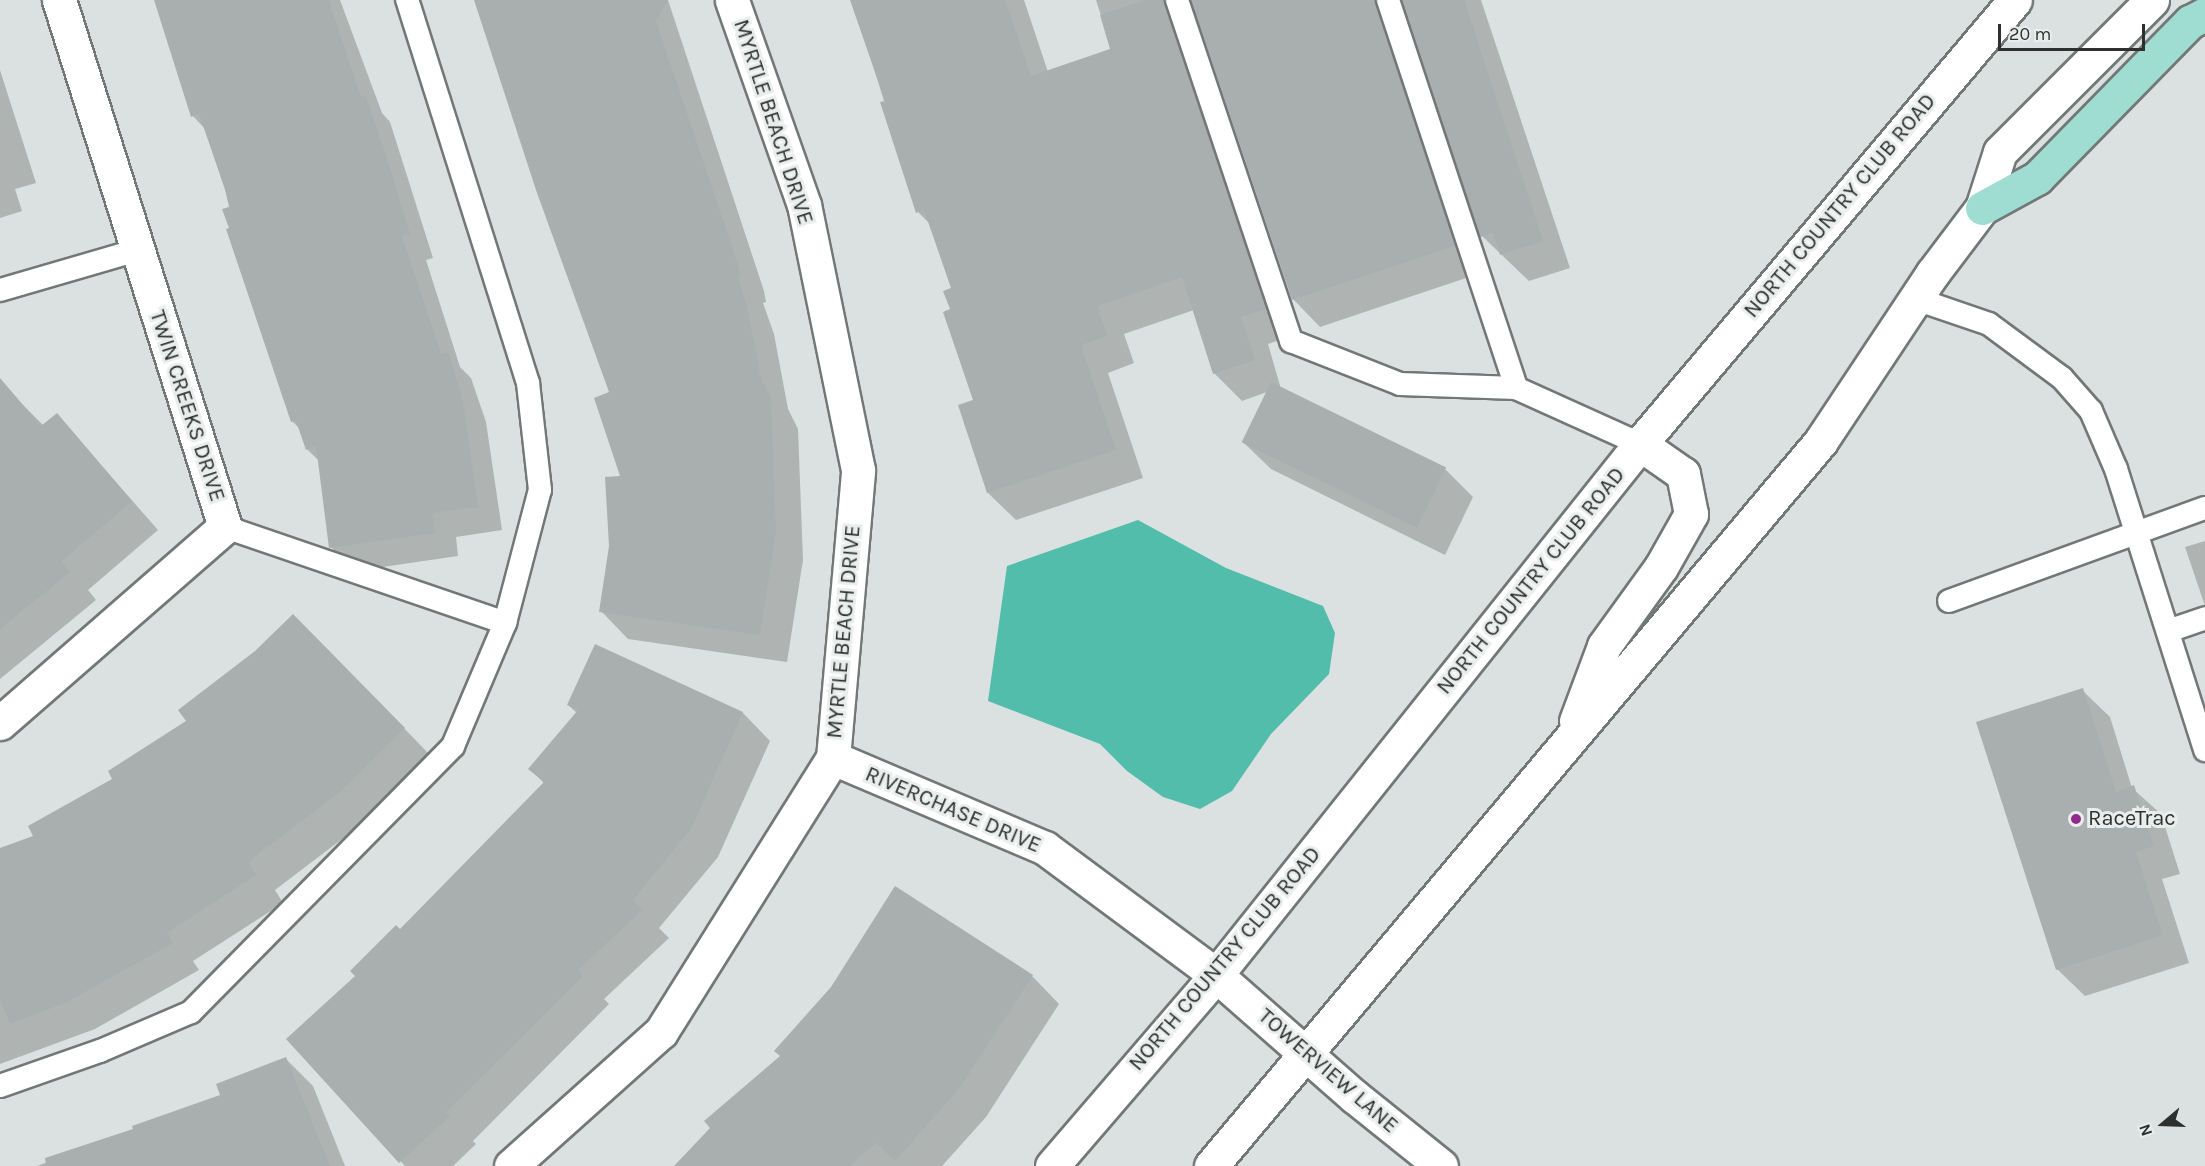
<!DOCTYPE html>
<html>
<head>
<meta charset="utf-8">
<style>
  body { margin:0 }
  #map { position:relative; width:2205px; height:1166px; overflow:hidden; background:#dbe1e0; font-family:Karla,sans-serif }
  div>[style] { position:absolute }
  [style*='--x'] { left:calc(var(--x)*1px); top:calc(var(--y)*1px); width:calc(var(--w)*1px); rotate:calc(var(--a)*1deg) }
  .water>* { inset:0; background:#51bdaa }
  .shadow>* { inset:0; background:#0003 }
  .building>* { inset:0; background:#a9afae; transform-origin:0 0 }
  .roads { filter:drop-shadow(2px 0 #727876) drop-shadow(-2px 0 #727876) drop-shadow(0 2px #727876) drop-shadow(0 -2px #727876) }
  .service>* { height:22px; margin:-11px; padding:0 11px; transform-origin:11px; border-radius:11px; background:#fff }
  .minor>* { height:33px; margin:-16.5px; padding:0 16.5px; transform-origin:16.5px; border-radius:16.5px; background:#fff }
  .secondary>* { height:33px; margin:-16.5px; padding:0 16.5px; transform-origin:16.5px; border-radius:16.5px; background:#fff }
  .primary>* { height:33px; margin:-16.5px; padding:0 16.5px; transform-origin:16.5px; border-radius:16.5px; background:#9fddd2 }
  .dots>* { width:16px; height:16px; translate:-50% -50%; box-sizing:border-box; border:3px solid #e9eeed; border-radius:50% }
  span { translate:-50% -50%; white-space:nowrap; text-align:center; line-height:1.15; -webkit-text-stroke:6px #e9eeed; paint-order:stroke }
  .street-label { font-size:22px; color:#2e302f }
  .poi-label { font-size:22px; color:#2e302f }
  .left { translate:0 -50%; text-align:left }
  .north { position:absolute; left:2133px; top:1094px; width:60px; height:60px; -webkit-text-stroke:4px #e9eeed; paint-order:stroke; rotate:251deg; font-size:16px; font-weight:700; line-height:24px; text-align:center; color:#2e302f }
  .north::after { content:''; display:block; margin:auto; width:21px; height:27px; background:#2e302f; clip-path:polygon(50% 0,100% 100%,50% 72%,0 100%) }
  .scale { position:absolute; left:1998px; top:24px; width:147px; height:27px; box-sizing:border-box; border:3px solid #2e302f; border-top:0; padding-left:8px; font-size:18px; line-height:21px; white-space:nowrap; color:#2e302f; -webkit-text-stroke:4px #e9eeed; paint-order:stroke }
</style>
</head>
<body>
<div id="map">
  <div class="water">
    <div style="clip-path:polygon(1138px 520px,1226px 568px,1323px 606px,1335px 633px,1329px 674px,1271px 734px,1232px 791px,1200px 809px,1163px 797px,1127px 771px,1100px 744px,988px 701px,1007px 566px)"></div>
  </div>
  <div class="shadow">
    <div style="clip-path:polygon(155px 0,340px 0,382px 113px,390px 122px,433px 258px,426px 260px,460px 367px,471px 378px,486px 422px,502px 530px,456px 537px,458px 556px,355px 571px,331px 547px,319px 461px,307px 449px,301px 430px,293px 422px,231px 229px,231px 208px,205px 129px,193px 116px)"></div>
    <div style="clip-path:polygon(476px 0,668px 0,764px 291px,766px 302px,763px 303px,774px 334px,788px 409px,798px 429px,803px 560px,787px 662px,628px 639px,601px 611px,622px 477px,611px 393px)"></div>
    <div style="clip-path:polygon(853px 0,1024px 0,1048px 72px,1112px 50px,1096px 0,1481px 0,1570px 268px,1529px 281px,1482px 236px,1409px 16px,1405px 19px,1481px 273px,1320px 327px,1293px 299px,1198px 16px,1191px 25px,1292px 336px,1268px 344px,1281px 389px,1446px 470px,1473px 497px,1445px 555px,1271px 469px,1243px 442px,1267px 392px,1242px 401px,1214px 373px,1194px 310px,1124px 334px,1134px 363px,1108px 373px,1143px 478px,1016px 520px,988px 493px,975px 401px,951px 310px,953px 289px,931px 225px,918px 212px)"></div>
    <div style="clip-path:polygon(0 70px,36px 183px,15px 189px,22px 211px,0 218px)"></div>
    <div style="clip-path:polygon(11px 393px,44px 426px,57px 415px,158px 530px,88px 590px,96px 600px,0 679px,0 402px)"></div>
    <div style="clip-path:polygon(2205px 541px,2205px 606px,2185px 547px)"></div>
    <div style="clip-path:polygon(321px 643px,431px 756px,367px 820px,275px 890px,283px 903px,193px 961px,199px 970px,95px 1029px,0 1064px,0 850px,35px 836px)"></div>
    <div style="clip-path:polygon(595px 646px,743px 713px,770px 741px,718px 857px,659px 928px,669px 938px,604px 999px,609px 1004px,473px 1141px,476px 1144px,453px 1166px,405px 1166px,288px 1039px,357px 976px,545px 784px,530px 769px,577px 713px,568px 705px)"></div>
    <div style="clip-path:polygon(2082px 690px,2110px 717px,2132px 788px,2161px 814px,2180px 874px,2162px 879px,2189px 963px,2085px 996px,2057px 969px)"></div>
    <div style="clip-path:polygon(1032px 976px,1059px 1004px,986px 1117px,942px 1166px,676px 1166px)"></div>
    <div style="clip-path:polygon(286px 1059px,313px 1086px,345px 1166px,37px 1166px,222px 1096px)"></div>
  </div>
  <div class="building">
    <div style="clip-path:polygon(154px 0,329px 0,361px 97px,366px 96px,383px 146px,410px 234px,402px 236px,441px 354px,448px 352px,462px 396px,478px 507px,432px 513px,435px 533px,329px 548px,316px 446px,306px 450px,296px 421px,291px 422px,226px 229px,229px 228px,222px 209px,229px 207px,225px 189px,199px 114px,191px 117px)"></div>
    <div style="clip-path:polygon(474px 0,668px 0,656px 21px,737px 262px,740px 275px,737px 276px,747px 306px,762px 384px,765px 384px,771px 400px,776px 532px,760px 635px,599px 612px,609px 546px,605px 477px,620px 476px,594px 398px,609px 392px,536px 190px)"></div>
    <div style="clip-path:polygon(850px 0,1005px 0,1031px 76px,1110px 49px,1100px 15px,1146px 0,1164px 0,1266px 309px,1241px 317px,1255px 360px,1213px 374px,1182px 277px,1098px 306px,1107px 336px,1081px 345px,1116px 450px,987px 493px,958px 405px,973px 400px,943px 312px,950px 309px,943px 291px,951px 288px,924px 210px,916px 213px,880px 102px,885px 101px)"></div>
    <div style="clip-path:polygon(1191px 0,1375px 0,1455px 246px,1292px 300px)"></div>
    <div style="clip-path:polygon(1402px 0,1464px 0,1543px 241px,1500px 255px,1493px 233px,1480px 237px)"></div>
    <div style="clip-path:polygon(0 378px,41px 426px,57px 413px,132px 501px,62px 561px,70px 572px,0 629px)"></div>
    <div style="left:1271px;top:382px;width:195px;height:67px;rotate:26deg"></div>
    <div style="clip-path:polygon(293px 614px,405px 728px,340px 792px,248px 862px,256px 875px,167px 933px,173px 943px,67px 1002px,10px 1024px,0 999px,0 848px,33px 836px,28px 826px,112px 779px,108px 771px,186px 721px,178px 710px,255px 651px)"></div>
    <div style="clip-path:polygon(595px 644px,743px 712px,691px 829px,633px 900px,642px 910px,578px 970px,583px 976px,446px 1112px,450px 1116px,399px 1163px,286px 1039px,355px 976px,350px 971px,396px 925px,400px 929px,544px 782px,528px 769px,578px 710px,567px 705px)"></div>
    <div style="clip-path:polygon(2083px 688px,2116px 792px,2134px 785px,2154px 846px,2136px 852px,2163px 935px,2056px 970px,1976px 722px)"></div>
    <div style="clip-path:polygon(895px 886px,1033px 975px,959px 1089px,895px 1161px,876px 1143px,849px 1166px,674px 1166px,710px 1128px,704px 1121px,780px 1056px,774px 1051px,831px 987px)"></div>
    <div style="clip-path:polygon(286px 1057px,330px 1166px,46px 1166px,45px 1158px,133px 1129px,132px 1126px,220px 1095px,216px 1084px)"></div>
  </div>
  <div class="roads">
    <div class="service">
      <div style="--x:1177;--y:0;--w:360;--a:71.5"></div>
      <div style="--x:1291;--y:341;--w:117;--a:21.5"></div>
      <div style="--x:1400;--y:384;--w:116;--a:2"></div>
      <div style="--x:1516;--y:388;--w:136;--a:24.3"></div>
      <div style="--x:1388;--y:0;--w:409;--a:71.7"></div>
      <div style="--x:0;--y:290;--w:144;--a:-16.2"></div>
      <div style="--x:1916;--y:299;--w:77;--a:18.9"></div>
      <div style="--x:1989;--y:324;--w:91;--a:36.5"></div>
      <div style="--x:2062;--y:378;--w:44;--a:48.7"></div>
      <div style="--x:2091;--y:411;--w:63;--a:66.7"></div>
      <div style="--x:2116;--y:469;--w:295;--a:72.4"></div>
      <div style="--x:225;--y:527;--w:296;--a:18.9"></div>
      <div style="--x:1949;--y:601;--w:272;--a:-20"></div>
      <div style="--x:2168;--y:631;--w:39;--a:-19"></div>
      <div style="--x:0;--y:1086;--w:106;--a:-19.3"></div>
      <div style="--x:100;--y:1051;--w:99;--a:-23.2"></div>
      <div style="--x:191;--y:1012;--w:373;--a:-45.4"></div>
      <div style="--x:453;--y:746;--w:134;--a:-67.1"></div>
      <div style="--x:505;--y:623;--w:138;--a:-75.3"></div>
      <div style="--x:540;--y:490;--w:108;--a:-96.4"></div>
      <div style="--x:528;--y:383;--w:402;--a:-107.5"></div>
    </div>
    <div class="minor">
      <div style="--x:0;--y:723;--w:298;--a:-41.1"></div>
      <div style="--x:225;--y:527;--w:553;--a:-107.48"></div>
      <div style="--x:833;--y:758;--w:230;--a:23"></div>
      <div style="--x:1045;--y:848;--w:213;--a:36.6"></div>
      <div style="--x:1216;--y:975;--w:185;--a:41.3"></div>
      <div style="--x:1355;--y:1097;--w:110;--a:38.7"></div>
      <div style="--x:511;--y:1166;--w:201;--a:-41.8"></div>
      <div style="--x:661;--y:1032;--w:324;--a:-57.9"></div>
      <div style="--x:833;--y:758;--w:289;--a:-85"></div>
      <div style="--x:858;--y:470;--w:270;--a:-101.5"></div>
      <div style="--x:804;--y:205;--w:217;--a:-109.4"></div>
    </div>
    <div class="secondary">
      <div style="--x:1576;--y:721;--w:80;--a:-69.5"></div>
      <div style="--x:1604;--y:646;--w:97;--a:-54.2"></div>
      <div style="--x:1661;--y:567;--w:61;--a:-60.5"></div>
      <div style="--x:1691;--y:514;--w:41;--a:-101.3"></div>
      <div style="--x:1683;--y:474;--w:52;--a:-145.1"></div>
      <div style="--x:1052;--y:1166;--w:252;--a:-49.3"></div>
      <div style="--x:1216;--y:975;--w:680;--a:-51.39"></div>
      <div style="--x:1640;--y:444;--w:581;--a:-49.82"></div>
      <div style="--x:1211;--y:1166;--w:947;--a:-49.92"></div>
      <div style="--x:1821;--y:441;--w:201;--a:-56.4"></div>
      <div style="--x:1932;--y:274;--w:83;--a:-52.9"></div>
      <div style="--x:1982;--y:208;--w:59;--a:-72.2"></div>
      <div style="--x:2000;--y:152;--w:215;--a:-45"></div>
    </div>
    <div class="primary">
      <div style="--x:1982;--y:208;--w:63;--a:-28.6"></div>
      <div style="--x:2037;--y:178;--w:219;--a:-45.6"></div>
      <div style="--x:2190;--y:22;--w:17;--a:-28"></div>
    </div>
  </div>
  <div class="dots">
    <div style="left:2076px;top:819px;background:#92298d"></div>
  </div>
  <div class="street-label">
    <span style="left:773px;top:122px;rotate:72deg">MYRTLE BEACH DRIVE</span>
    <span style="left:1840px;top:206px;rotate:-50deg">NORTH COUNTRY CLUB ROAD</span>
    <span style="left:187px;top:406px;rotate:72deg">TWIN CREEKS DRIVE</span>
    <span style="left:1531px;top:581px;rotate:-51deg">NORTH COUNTRY CLUB ROAD</span>
    <span style="left:844px;top:632px;rotate:-85deg">MYRTLE BEACH DRIVE</span>
    <span style="left:953px;top:810px;rotate:23deg">RIVERCHASE DRIVE</span>
    <span style="left:1225px;top:959px;rotate:-50deg">NORTH COUNTRY CLUB ROAD</span>
    <span style="left:1328px;top:1071px;rotate:41deg">TOWERVIEW LANE</span>
  </div>
  <div class="poi-label">
    <span class="left" style="left:2088px;top:819px">RaceTrac</span>
  </div>
  <div class="north">N</div>
  <div class="scale">20 m</div>
</div>
</body>
</html>
